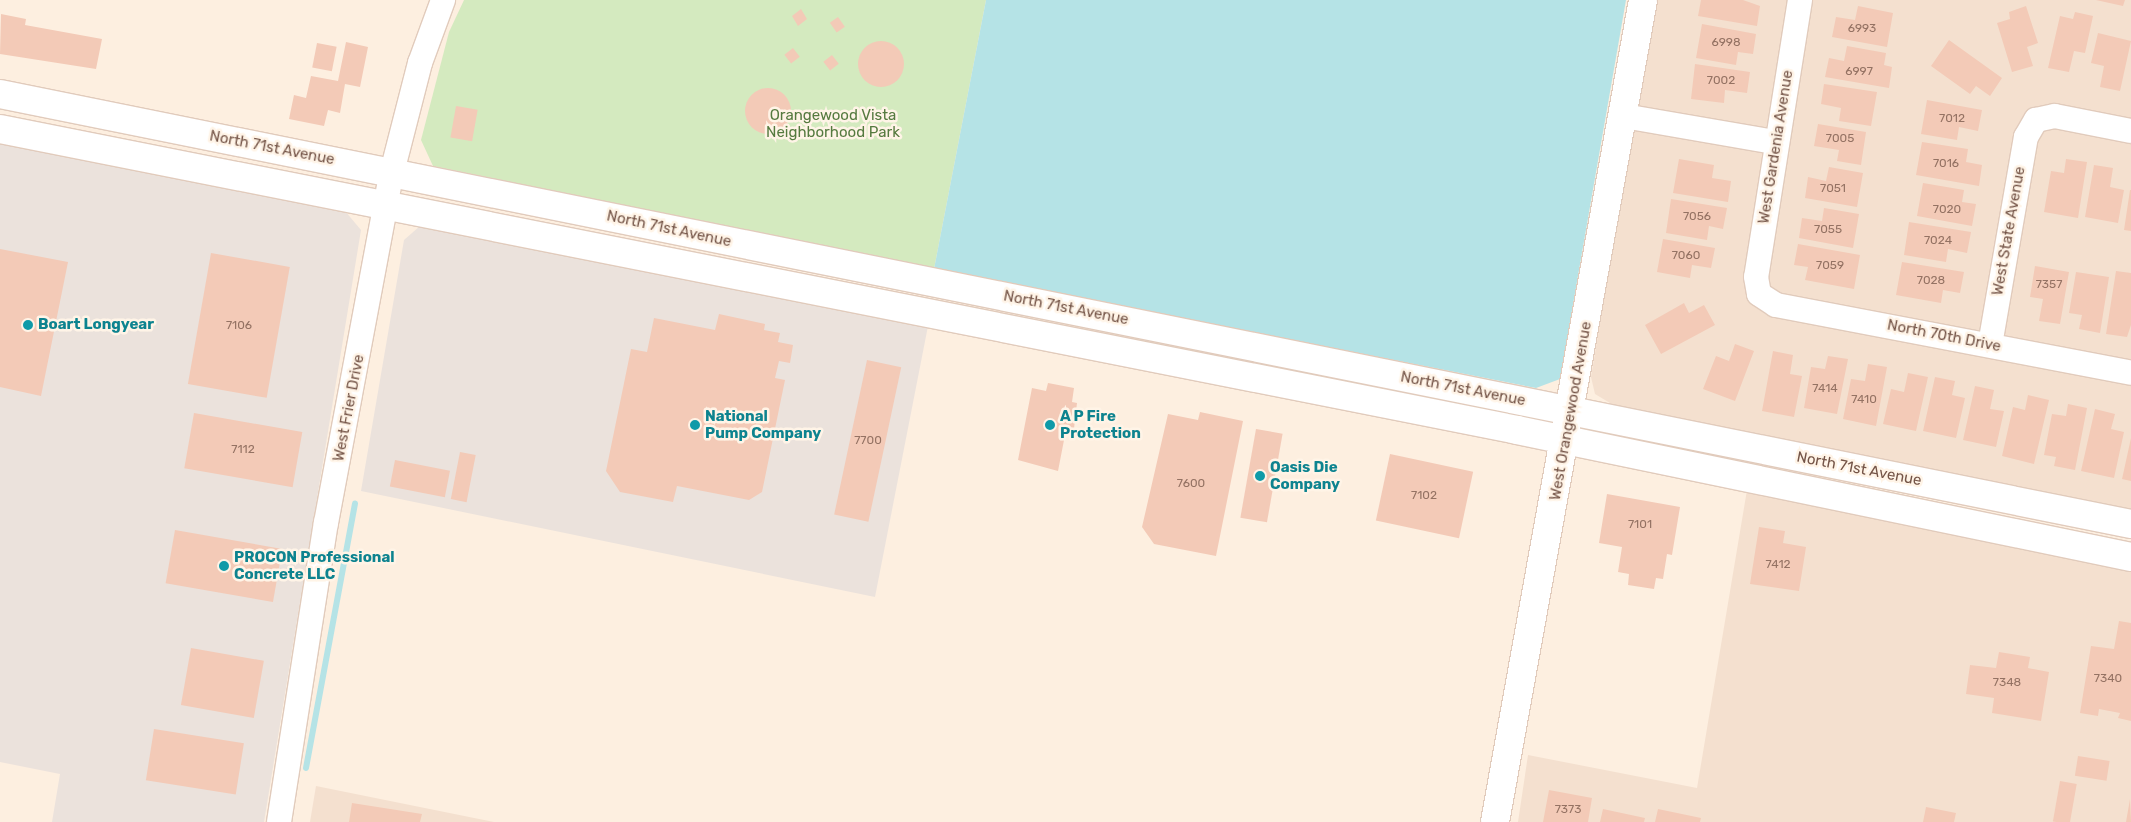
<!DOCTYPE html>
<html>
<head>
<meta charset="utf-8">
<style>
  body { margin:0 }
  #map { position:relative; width:2131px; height:822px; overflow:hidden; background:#fdefe0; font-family:Rubik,sans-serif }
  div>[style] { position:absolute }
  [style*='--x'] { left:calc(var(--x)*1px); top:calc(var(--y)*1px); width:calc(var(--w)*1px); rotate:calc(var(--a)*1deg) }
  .residential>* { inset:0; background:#f4e0cf }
  .industrial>* { inset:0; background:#ebe2dc }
  .green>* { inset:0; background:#d4eabf }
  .water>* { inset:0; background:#b5e3e6 }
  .stream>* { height:6px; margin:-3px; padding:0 3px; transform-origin:3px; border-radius:3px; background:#b5e3e6 }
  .building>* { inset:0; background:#f3cab7; transform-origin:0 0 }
  .round { border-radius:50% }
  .roads { filter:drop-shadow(1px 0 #e1cbbc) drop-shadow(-1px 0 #e1cbbc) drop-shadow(0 1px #e1cbbc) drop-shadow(0 -1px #e1cbbc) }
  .street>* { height:24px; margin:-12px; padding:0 12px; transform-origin:12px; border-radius:12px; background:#fff }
  .secondary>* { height:28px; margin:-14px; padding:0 14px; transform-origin:14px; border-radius:14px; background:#fff }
  .dots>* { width:14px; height:14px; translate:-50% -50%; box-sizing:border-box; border:2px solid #fff4e7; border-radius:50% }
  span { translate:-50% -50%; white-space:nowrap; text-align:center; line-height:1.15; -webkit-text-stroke:5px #fff4e7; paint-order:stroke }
  .number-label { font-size:12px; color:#947263 }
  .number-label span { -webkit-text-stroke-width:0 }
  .park-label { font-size:15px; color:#557a3f }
  .street-label { font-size:15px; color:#745447 }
  .culture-label { font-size:15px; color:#0d838f; font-weight:700 }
  .left { translate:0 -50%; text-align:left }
</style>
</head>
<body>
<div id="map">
  <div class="residential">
    <div style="clip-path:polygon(1654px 0,2131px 0,2131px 509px,1615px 406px,1595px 394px,1591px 377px)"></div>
    <div style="clip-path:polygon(1747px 490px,2131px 569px,2131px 822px,1518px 822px,1528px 755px,1697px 788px)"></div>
    <div style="clip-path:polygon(316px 786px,494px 822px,310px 822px)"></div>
  </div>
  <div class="industrial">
    <div style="clip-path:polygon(0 141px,345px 211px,361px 230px,264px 822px,52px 822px,60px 774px,0 762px)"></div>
    <div style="clip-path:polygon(420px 226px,928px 326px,875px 597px,361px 491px,404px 240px)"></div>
  </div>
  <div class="green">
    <div style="clip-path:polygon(464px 0,986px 0,934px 269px,433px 166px,421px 140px,449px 32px)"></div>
  </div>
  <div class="water">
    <div style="clip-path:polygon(986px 0,1626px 0,1560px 379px,1536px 388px,934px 269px)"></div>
  </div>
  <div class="stream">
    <div style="--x:306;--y:768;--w:269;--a:-79.5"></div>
  </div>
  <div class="building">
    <div style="clip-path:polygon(1701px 0,1743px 0,1760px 6px,1757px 26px,1698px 16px)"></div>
    <div style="clip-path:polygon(2096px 0,2125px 0,2123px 6px)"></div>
    <div style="clip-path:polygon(1858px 6px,1893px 13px,1887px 47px,1832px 37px,1836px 17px,1855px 20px)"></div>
    <div style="clip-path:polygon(2026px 6px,2038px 43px,2027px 47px,2033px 66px,2012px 72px,1997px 23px,2010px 19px,2009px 12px)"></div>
    <div style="clip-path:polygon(801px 9px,807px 19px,798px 26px,792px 16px)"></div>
    <div style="clip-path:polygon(2075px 12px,2093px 16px,2085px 53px,2074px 51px,2069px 72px,2048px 68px,2060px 16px,2073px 19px)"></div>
    <div style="clip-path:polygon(1px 14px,26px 19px,25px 25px,102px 39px,96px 69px,0 54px)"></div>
    <div style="left:838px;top:17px;width:12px;height:10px;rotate:55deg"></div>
    <div style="clip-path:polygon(1702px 24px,1756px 34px,1753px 54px,1738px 52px,1736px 65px,1696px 58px)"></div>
    <div style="clip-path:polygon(2098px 33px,2131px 41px,2120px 91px,2100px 87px,2104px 66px,2091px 63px)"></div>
    <div style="clip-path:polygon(1949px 40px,2002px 78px,1990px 96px,1976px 86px,1970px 94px,1931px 66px)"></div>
    <div class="round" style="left:858px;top:41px;width:46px;height:46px"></div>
    <div style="clip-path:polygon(346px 42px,368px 47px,360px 87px,345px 84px,340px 113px,328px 110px,324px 126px,289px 119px,294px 95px,306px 98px,311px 76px,338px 81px)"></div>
    <div style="left:317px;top:43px;width:20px;height:25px;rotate:11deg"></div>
    <div style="clip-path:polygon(1847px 46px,1886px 53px,1884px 65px,1892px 67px,1889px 88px,1825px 77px,1829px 58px,1844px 61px)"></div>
    <div style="left:793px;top:48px;width:11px;height:11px;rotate:52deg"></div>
    <div style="left:832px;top:55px;width:11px;height:11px;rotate:52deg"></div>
    <div style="clip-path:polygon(1695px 64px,1750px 72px,1747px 93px,1725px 90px,1724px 103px,1691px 99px)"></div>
    <div style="clip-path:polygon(1824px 84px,1877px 92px,1871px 126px,1839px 121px,1841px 108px,1821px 104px)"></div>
    <div class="round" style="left:745px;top:88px;width:46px;height:46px"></div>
    <div style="clip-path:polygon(1927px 100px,1982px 110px,1978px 131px,1959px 127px,1957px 140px,1921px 134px)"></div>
    <div style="left:456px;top:106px;width:22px;height:32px;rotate:10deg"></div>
    <div style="clip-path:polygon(1818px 124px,1866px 132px,1861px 165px,1837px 161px,1839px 150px,1814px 146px)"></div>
    <div style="clip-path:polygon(1922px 142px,1968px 149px,1966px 162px,1982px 165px,1979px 186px,1916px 175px)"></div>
    <div style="clip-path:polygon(1679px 159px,1714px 165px,1712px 178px,1731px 181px,1728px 202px,1673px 193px)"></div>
    <div style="clip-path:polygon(2066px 159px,2087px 162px,2078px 218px,2044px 212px,2051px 171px,2064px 173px)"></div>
    <div style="clip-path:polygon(2094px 165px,2113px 168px,2110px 187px,2124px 190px,2118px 223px,2085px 217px)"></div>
    <div style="clip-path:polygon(1829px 167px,1863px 173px,1857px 207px,1805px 198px,1808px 177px,1826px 181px)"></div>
    <div style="clip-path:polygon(1923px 183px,1964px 190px,1962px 202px,1976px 204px,1972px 226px,1917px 216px)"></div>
    <div style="clip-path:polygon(2130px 190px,2131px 190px,2131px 231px,2124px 230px)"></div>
    <div style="clip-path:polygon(1671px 199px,1727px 208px,1723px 229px,1709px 226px,1707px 240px,1666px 233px)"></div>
    <div style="clip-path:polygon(1824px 208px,1859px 214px,1853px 248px,1799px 238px,1802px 218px,1822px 221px)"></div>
    <div style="clip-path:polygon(1909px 222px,1971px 232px,1967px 253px,1948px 249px,1946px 262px,1904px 255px)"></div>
    <div style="clip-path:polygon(1663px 239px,1715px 248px,1711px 268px,1692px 265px,1690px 278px,1657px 272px)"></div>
    <div style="clip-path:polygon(1798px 244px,1860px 255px,1854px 289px,1805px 280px,1808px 267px,1794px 265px)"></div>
    <div style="clip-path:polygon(0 249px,68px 262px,41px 396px,0 387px)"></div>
    <div style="left:211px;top:253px;width:80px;height:133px;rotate:10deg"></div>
    <div style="clip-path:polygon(1902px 262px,1964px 272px,1960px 293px,1943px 290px,1941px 303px,1896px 295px)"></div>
    <div style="clip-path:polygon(2035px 266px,2069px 272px,2060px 324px,2039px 321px,2043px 299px,2030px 297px)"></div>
    <div style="clip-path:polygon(2116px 271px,2131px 273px,2131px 325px,2127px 337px,2106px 334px)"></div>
    <div style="clip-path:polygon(2076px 272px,2109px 277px,2100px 333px,2079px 329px,2082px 315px,2069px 313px)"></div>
    <div style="clip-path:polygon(1684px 303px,1689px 313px,1704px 305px,1715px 325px,1661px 354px,1645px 325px)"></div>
    <div style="clip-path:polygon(719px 314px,765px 324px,764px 330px,780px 333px,778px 342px,793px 345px,790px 363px,779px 361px,775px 378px,785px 380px,762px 492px,749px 500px,677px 486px,673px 502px,620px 492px,606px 471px,631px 349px,647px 352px,654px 318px,715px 330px)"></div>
    <div style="clip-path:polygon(1735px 344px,1754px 351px,1735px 401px,1703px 389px,1716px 356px,1729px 361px)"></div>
    <div style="clip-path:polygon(1773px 351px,1793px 355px,1790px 374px,1802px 376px,1794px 417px,1762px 411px)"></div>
    <div style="clip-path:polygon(1828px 356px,1848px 359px,1837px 414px,1804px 408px,1811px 367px,1825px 369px)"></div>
    <div style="left:867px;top:360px;width:35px;height:158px;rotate:12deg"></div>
    <div style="clip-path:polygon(1868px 364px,1887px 367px,1876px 426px,1843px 419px,1851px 379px,1865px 381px)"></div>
    <div style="clip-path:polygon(1908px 373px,1928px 377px,1916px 431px,1883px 424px,1891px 389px,1904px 392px)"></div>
    <div style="clip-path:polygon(1935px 377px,1955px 381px,1952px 395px,1965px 398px,1956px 438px,1923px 431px)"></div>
    <div style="clip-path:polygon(1048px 383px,1074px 388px,1072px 402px,1077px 403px,1073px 437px,1065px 435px,1058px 471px,1018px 460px,1032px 388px,1046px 391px)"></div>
    <div style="clip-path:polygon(1975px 386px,1994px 390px,1990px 409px,2004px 411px,1996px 447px,1963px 440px)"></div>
    <div style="clip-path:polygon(2028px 395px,2049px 400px,2034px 464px,2002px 456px,2013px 407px,2025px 410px)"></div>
    <div style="clip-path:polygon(2068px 404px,2087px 408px,2075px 470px,2054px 466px,2056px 457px,2044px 455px,2052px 414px,2066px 416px)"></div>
    <div style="clip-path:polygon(2095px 409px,2115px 414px,2111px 429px,2124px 432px,2114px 478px,2081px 471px)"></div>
    <div style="clip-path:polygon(1200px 412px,1243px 421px,1216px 556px,1154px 544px,1142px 527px,1168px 414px,1198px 420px)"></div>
    <div style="left:194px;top:413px;width:110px;height:56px;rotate:10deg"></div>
    <div style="left:1256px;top:429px;width:27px;height:90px;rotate:10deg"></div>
    <div style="clip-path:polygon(2131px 438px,2131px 481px,2122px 479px)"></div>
    <div style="left:460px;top:452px;width:16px;height:48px;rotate:11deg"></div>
    <div style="left:1390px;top:454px;width:85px;height:68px;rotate:12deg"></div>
    <div style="left:395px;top:460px;width:56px;height:27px;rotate:11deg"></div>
    <div style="clip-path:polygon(1607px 494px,1680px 507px,1672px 555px,1667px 554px,1663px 579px,1656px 578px,1654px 589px,1628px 585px,1629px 574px,1618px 572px,1622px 547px,1599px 543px)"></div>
    <div style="clip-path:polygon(1759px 527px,1785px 531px,1783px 543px,1806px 547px,1799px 591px,1750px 584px)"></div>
    <div style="left:175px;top:530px;width:109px;height:54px;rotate:10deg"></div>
    <div style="clip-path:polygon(2119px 621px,2131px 623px,2131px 721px,2118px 718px,2120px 713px,2099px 709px,2098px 716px,2080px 713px,2091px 646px,2114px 649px)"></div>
    <div style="left:191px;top:648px;width:74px;height:58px;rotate:10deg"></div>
    <div style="clip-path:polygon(1999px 652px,2030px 657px,2028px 668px,2049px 672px,2041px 721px,1992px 713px,1994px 698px,1966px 694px,1970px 665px,1996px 668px)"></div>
    <div style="left:154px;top:729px;width:91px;height:52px;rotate:9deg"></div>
    <div style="left:2078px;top:756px;width:32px;height:20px;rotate:9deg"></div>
    <div style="left:2060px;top:781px;width:17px;height:41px;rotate:10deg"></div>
    <div style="clip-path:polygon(1549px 790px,1592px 798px,1588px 822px,1543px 822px)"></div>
    <div style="clip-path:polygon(2130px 799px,2131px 822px,2126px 822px)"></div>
    <div style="clip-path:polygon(352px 803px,422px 814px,420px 822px,349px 822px)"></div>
    <div style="clip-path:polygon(1926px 807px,1956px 813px,1954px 822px,1923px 822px)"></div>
    <div style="clip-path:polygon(1603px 809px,1645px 818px,1644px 822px,1600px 822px)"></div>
    <div style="clip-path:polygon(1658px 809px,1701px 818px,1700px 822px,1655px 822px)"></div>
  </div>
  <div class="roads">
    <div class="street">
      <div style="--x:1800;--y:0;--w:280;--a:99"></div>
      <div style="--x:1756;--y:277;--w:17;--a:80"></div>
      <div style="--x:1759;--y:294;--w:20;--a:33"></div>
      <div style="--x:1776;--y:305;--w:361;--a:10.8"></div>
      <div style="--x:1624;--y:116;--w:153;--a:9.8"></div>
      <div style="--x:1990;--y:345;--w:211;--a:-80.2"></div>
      <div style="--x:2026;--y:137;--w:20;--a:-60"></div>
      <div style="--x:2036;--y:120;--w:19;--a:-12"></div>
      <div style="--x:2055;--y:116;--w:77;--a:11.2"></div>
      <div style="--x:279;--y:822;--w:303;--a:-81.1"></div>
      <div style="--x:326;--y:523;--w:357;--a:-79.4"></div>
      <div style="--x:392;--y:172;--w:113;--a:-75.6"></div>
      <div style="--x:420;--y:63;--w:67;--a:-69.9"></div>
    </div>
    <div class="secondary">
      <div style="--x:0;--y:94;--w:2174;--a:11.41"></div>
      <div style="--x:0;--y:129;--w:1547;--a:11.22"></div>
      <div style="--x:1517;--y:430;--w:627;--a:11.69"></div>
      <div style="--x:1495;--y:822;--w:835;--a:-79.79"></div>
    </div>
  </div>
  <div class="dots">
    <div style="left:28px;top:325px;background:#0f9aa8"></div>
    <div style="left:695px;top:425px;background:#0f9aa8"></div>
    <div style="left:1050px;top:425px;background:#0f9aa8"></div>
    <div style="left:1260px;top:476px;background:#0f9aa8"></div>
    <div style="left:224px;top:566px;background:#0f9aa8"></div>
  </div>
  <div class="number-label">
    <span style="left:1862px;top:29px">6993</span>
    <span style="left:1726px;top:43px">6998</span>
    <span style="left:1859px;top:72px">6997</span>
    <span style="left:1721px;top:81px">7002</span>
    <span style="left:1952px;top:119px">7012</span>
    <span style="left:1840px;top:139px">7005</span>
    <span style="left:1946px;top:164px">7016</span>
    <span style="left:1833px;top:189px">7051</span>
    <span style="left:1947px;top:210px">7020</span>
    <span style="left:1697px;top:217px">7056</span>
    <span style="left:1828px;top:230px">7055</span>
    <span style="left:1938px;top:241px">7024</span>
    <span style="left:1686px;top:256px">7060</span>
    <span style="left:1830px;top:266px">7059</span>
    <span style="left:1931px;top:281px">7028</span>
    <span style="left:2049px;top:285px">7357</span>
    <span style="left:239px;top:326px">7106</span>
    <span style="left:1825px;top:389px">7414</span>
    <span style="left:1864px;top:400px">7410</span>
    <span style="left:868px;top:441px">7700</span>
    <span style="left:243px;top:450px">7112</span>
    <span style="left:1191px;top:484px">7600</span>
    <span style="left:1424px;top:496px">7102</span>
    <span style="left:1640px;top:525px">7101</span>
    <span style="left:1778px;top:565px">7412</span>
    <span style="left:2108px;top:679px">7340</span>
    <span style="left:2007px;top:683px">7348</span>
    <span style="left:1568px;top:810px">7373</span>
  </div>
  <div class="park-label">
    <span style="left:833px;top:124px">Orangewood Vista<br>Neighborhood Park</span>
  </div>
  <div class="street-label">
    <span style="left:1776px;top:147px;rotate:-81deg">West Gardenia Avenue</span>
    <span style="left:272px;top:148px;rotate:11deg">North 71st Avenue</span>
    <span style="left:669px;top:229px;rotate:12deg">North 71st Avenue</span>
    <span style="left:2009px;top:231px;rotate:-80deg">West State Avenue</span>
    <span style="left:1066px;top:308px;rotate:11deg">North 71st Avenue</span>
    <span style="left:1944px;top:336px;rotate:11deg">North 70th Drive</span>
    <span style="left:1463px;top:389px;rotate:11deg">North 71st Avenue</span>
    <span style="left:349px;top:408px;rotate:-79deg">West Frier Drive</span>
    <span style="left:1571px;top:411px;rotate:-80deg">West Orangewood Avenue</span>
    <span style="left:1859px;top:469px;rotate:11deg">North 71st Avenue</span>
  </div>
  <div class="culture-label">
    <span class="left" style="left:38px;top:325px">Boart Longyear</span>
    <span class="left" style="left:705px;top:425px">National<br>Pump Company</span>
    <span class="left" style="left:1060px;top:425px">A P Fire<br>Protection</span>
    <span class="left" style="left:1270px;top:476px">Oasis Die<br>Company</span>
    <span class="left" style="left:234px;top:566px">PROCON Professional<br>Concrete LLC</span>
  </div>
</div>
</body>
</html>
